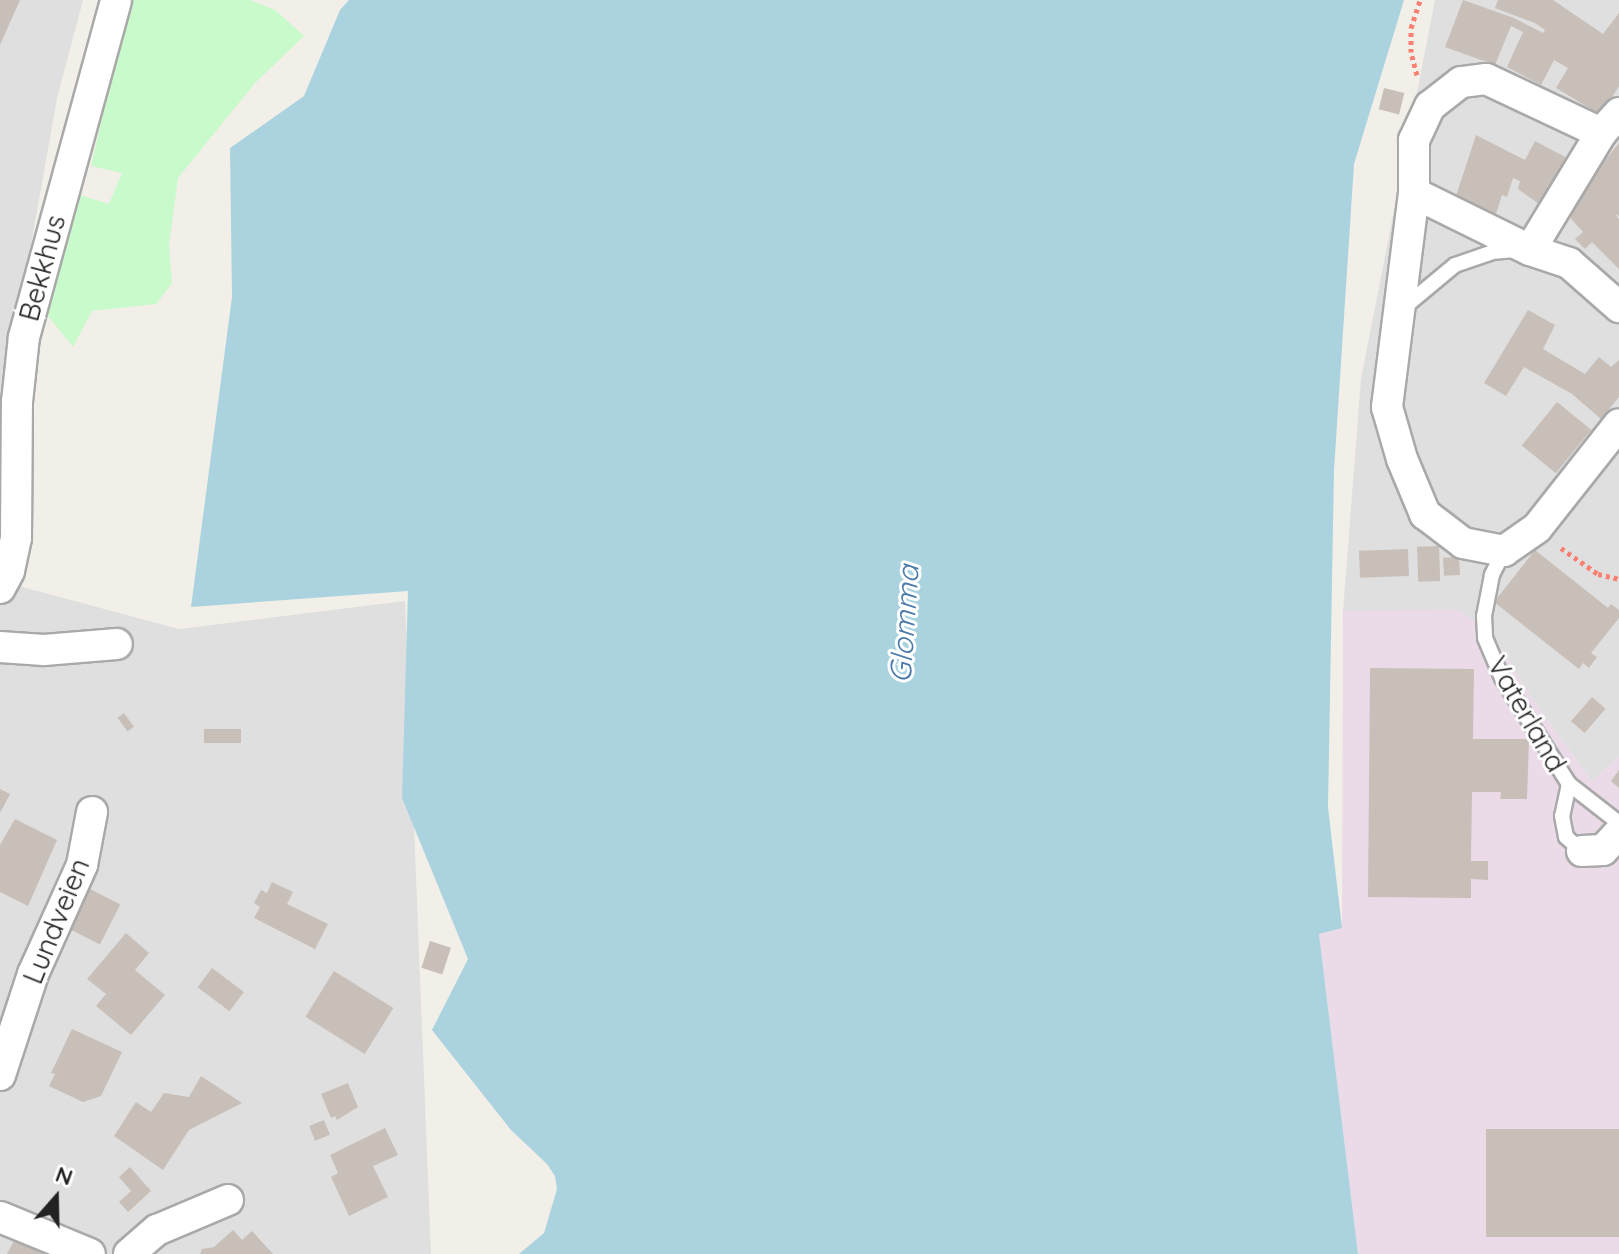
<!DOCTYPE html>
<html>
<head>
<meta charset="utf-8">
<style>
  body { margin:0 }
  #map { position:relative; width:1619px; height:1254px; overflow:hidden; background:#f2efe9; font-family:Quicksand,sans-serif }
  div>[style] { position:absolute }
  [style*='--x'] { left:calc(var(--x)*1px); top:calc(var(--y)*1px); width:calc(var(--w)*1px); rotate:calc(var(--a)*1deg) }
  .residential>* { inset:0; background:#e0dfdf }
  .industrial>* { inset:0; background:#ebdbe8 }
  .park>* { inset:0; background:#c8facc }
  .water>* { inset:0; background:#aad3df }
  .building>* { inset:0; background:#c7bfb8; transform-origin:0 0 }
  .path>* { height:5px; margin-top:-2.5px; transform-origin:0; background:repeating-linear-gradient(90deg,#fa8072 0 4px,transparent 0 8px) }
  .roads { filter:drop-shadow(2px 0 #a9a9a9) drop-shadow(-2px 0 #a9a9a9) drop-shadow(0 2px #a9a9a9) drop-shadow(0 -2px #a9a9a9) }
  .lane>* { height:14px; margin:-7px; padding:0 7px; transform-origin:7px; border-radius:7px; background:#fff }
  .street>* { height:30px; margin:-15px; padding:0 15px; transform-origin:15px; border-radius:15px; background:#fff }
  span { translate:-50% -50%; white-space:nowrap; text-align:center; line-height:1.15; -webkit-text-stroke:6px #fff; paint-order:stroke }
  .street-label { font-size:28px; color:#222 }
  .water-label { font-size:30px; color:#4a7aab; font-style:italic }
  .north { position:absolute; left:16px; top:1158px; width:80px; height:80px; -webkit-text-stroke:6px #fff; paint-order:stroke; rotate:20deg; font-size:22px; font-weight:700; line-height:32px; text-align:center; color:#222 }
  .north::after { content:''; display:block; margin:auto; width:28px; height:36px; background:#222; clip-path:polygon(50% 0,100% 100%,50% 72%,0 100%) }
</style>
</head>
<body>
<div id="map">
  <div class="residential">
    <div style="clip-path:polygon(0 0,83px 0,57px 98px,0 421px)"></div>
    <div style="clip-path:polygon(1435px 0,1619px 0,1619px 757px,1592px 781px,1533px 700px,1493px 635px,1343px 611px,1361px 379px)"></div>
    <div style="clip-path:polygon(0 581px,179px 629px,405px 601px,431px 1254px,0 1254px)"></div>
  </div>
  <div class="industrial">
    <div style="clip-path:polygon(1458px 609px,1493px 635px,1533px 700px,1592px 781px,1619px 757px,1619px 1254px,1358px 1254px,1319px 934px,1342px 927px,1343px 611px)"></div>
  </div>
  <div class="park">
    <div style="clip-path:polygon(129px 0,250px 0,275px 10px,304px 36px,255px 83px,178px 178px,169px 245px,172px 283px,156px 304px,92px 311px,73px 347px,45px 312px,80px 195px,109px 204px,122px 173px,91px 166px)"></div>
  </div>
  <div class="water">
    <div style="clip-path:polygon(349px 0,1404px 0,1354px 164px,1334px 470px,1328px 807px,1342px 928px,1319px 934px,1358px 1254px,519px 1254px,544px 1233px,557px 1189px,555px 1176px,547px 1164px,511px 1130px,432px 1030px,468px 959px,402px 798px,408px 591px,191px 607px,232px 297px,230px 148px,304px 96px,340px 10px)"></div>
  </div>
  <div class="building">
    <div style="clip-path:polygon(0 0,20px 0,0 45px)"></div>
    <div style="clip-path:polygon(1463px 0,1514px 18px,1543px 33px,1545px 30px,1535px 23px,1495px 8px,1498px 0,1553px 0,1603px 34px,1619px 13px,1619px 86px,1601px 115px,1556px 88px,1568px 68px,1554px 60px,1541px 85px,1507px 67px,1523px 32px,1511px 26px,1495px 65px,1445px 47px)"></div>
    <div style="left:1384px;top:88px;width:21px;height:22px;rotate:14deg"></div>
    <div style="clip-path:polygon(1476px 135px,1525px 160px,1535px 141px,1569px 159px,1543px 207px,1518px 189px,1520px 181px,1513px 178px,1507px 197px,1502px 195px,1496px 214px,1481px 207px,1478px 212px,1459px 204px,1461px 199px,1456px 196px)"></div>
    <div style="clip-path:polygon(1619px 143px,1619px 216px,1615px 214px,1619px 219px,1619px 269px,1592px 242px,1585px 249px,1575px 239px,1583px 232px,1564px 211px)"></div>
    <div style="clip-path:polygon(1528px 310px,1555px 325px,1543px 349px,1585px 374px,1599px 357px,1611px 367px,1619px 360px,1619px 397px,1601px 419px,1572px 394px,1524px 367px,1506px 396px,1484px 383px)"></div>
    <div style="left:1557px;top:402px;width:44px;height:56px;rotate:39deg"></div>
    <div style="left:1439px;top:546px;width:35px;height:22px;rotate:88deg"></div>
    <div style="left:1408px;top:549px;width:27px;height:49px;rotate:88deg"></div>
    <div style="clip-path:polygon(1535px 550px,1608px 608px,1611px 604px,1619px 610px,1619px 618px,1591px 653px,1597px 657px,1589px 668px,1583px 663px,1579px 669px,1494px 602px)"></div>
    <div style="left:1459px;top:557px;width:18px;height:16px;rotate:87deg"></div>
    <div style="clip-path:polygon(1370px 668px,1474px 669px,1473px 739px,1529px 739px,1527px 799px,1500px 799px,1501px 792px,1472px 792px,1471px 861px,1488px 861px,1488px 880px,1471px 879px,1471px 898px,1368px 897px)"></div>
    <div style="left:1592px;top:697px;width:18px;height:32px;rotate:41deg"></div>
    <div style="left:124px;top:713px;width:17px;height:8px;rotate:54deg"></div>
    <div style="left:204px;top:729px;width:37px;height:14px"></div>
    <div style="clip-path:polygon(1619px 770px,1619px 788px,1611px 781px)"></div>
    <div style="clip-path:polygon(0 789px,10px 794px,0 813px)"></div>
    <div style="clip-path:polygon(15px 819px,57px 840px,28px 906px,0 892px,0 845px)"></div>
    <div style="clip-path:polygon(272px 882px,293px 892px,287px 904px,328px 924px,315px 949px,254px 918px,260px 907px,254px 903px,261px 890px,267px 893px)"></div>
    <div style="left:90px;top:889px;width:34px;height:45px;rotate:27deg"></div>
    <div style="clip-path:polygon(126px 933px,149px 953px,135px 970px,165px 995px,131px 1035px,96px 1006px,106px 994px,87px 979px)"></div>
    <div style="left:430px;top:941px;width:22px;height:28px;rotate:18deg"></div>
    <div style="left:212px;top:968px;width:40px;height:24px;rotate:37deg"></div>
    <div style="left:334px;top:971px;width:70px;height:54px;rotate:32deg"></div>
    <div style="clip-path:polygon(72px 1029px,122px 1052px,101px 1096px,83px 1102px,49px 1086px,55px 1074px,51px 1073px)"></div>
    <div style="clip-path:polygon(201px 1076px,242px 1103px,189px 1130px,163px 1170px,114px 1136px,136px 1102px,151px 1112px,164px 1093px,189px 1097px)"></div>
    <div style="clip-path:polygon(348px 1083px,358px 1107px,337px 1120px,335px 1116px,331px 1118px,321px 1094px)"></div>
    <div style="left:324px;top:1120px;width:16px;height:16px;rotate:68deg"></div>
    <div style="clip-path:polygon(385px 1128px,398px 1155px,373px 1166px,388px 1197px,349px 1216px,331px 1177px,338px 1173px,330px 1155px)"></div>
    <div style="left:1619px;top:1129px;width:108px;height:133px;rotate:90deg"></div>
    <div style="clip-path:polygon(130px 1167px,151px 1191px,128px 1212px,119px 1202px,131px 1191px,119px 1177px)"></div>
    <div style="clip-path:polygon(233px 1230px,242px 1240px,252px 1231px,273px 1254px,200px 1254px,202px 1249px,214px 1247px)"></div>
    <div style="clip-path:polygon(16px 1237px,51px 1254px,7px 1254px)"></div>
  </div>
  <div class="path">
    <div style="--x:1417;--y:75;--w:24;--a:-105"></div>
    <div style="--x:1411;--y:52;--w:24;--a:-90"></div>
    <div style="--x:1411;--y:28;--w:29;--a:-72"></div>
    <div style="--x:1561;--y:548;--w:45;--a:35.1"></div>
    <div style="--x:1598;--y:574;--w:22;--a:13"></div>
  </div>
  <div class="roads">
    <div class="lane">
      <div style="--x:1402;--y:309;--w:69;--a:-39.7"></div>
      <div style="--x:1455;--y:265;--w:39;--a:-19"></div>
      <div style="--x:1492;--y:252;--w:23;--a:-5"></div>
      <div style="--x:1504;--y:551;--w:27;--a:117"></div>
      <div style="--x:1492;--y:575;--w:42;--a:101"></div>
      <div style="--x:1484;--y:616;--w:22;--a:87"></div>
      <div style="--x:1485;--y:638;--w:43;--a:67"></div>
      <div style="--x:1502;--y:678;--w:125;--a:57.7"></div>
      <div style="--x:1569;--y:784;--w:33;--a:102"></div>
      <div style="--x:1562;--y:816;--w:21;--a:79"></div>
      <div style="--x:1566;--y:837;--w:21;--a:41"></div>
      <div style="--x:1569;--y:784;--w:63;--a:38"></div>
    </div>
    <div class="street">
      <div style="--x:1601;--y:133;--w:127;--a:-154.8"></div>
      <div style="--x:1486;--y:79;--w:25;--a:173"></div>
      <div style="--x:1461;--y:82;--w:39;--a:142"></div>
      <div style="--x:1430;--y:106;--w:38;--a:115"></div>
      <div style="--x:1414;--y:140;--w:53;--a:90"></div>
      <div style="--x:1414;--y:193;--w:216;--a:97.2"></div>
      <div style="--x:1387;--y:407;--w:54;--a:73.9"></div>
      <div style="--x:1402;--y:459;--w:60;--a:67.3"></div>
      <div style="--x:1425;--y:514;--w:48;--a:37.3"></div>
      <div style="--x:1463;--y:543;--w:42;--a:11"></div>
      <div style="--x:1504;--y:551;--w:40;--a:-34.9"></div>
      <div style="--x:1537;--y:528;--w:132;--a:-51.7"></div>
      <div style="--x:1414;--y:193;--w:129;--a:26.2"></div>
      <div style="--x:1530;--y:250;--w:41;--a:18.4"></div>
      <div style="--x:1569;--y:263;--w:67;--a:41.3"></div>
      <div style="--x:1530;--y:250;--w:137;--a:-58.7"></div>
      <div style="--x:1601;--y:133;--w:27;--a:-48"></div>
      <div style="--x:0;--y:588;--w:19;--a:-62"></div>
      <div style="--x:9;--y:571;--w:34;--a:-78"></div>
      <div style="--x:16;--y:538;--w:136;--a:-89.6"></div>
      <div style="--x:17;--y:402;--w:65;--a:-83.9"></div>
      <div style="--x:24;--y:337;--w:349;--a:-74.7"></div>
      <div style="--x:0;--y:647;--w:44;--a:3.9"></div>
      <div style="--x:44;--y:650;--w:73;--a:-4.7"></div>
      <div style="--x:1582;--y:851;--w:21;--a:-3"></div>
      <div style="--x:1603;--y:850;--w:23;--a:-47"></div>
      <div style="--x:0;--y:1075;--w:106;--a:-71.9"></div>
      <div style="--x:33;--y:974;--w:120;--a:-65.8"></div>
      <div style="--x:82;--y:865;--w:54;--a:-79.3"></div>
      <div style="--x:0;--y:1217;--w:97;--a:22.3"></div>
      <div style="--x:129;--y:1254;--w:37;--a:-41"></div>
      <div style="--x:157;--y:1230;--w:77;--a:-22.9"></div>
    </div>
  </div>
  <div class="street-label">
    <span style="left:42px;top:268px;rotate:-75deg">Bekkhus</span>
    <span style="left:1527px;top:714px;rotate:60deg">Vaterland</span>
    <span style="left:56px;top:921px;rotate:-68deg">Lundveien</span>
  </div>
  <div class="water-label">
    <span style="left:904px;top:624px;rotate:-86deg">Glomma</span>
  </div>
  <div class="north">N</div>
</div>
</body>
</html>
